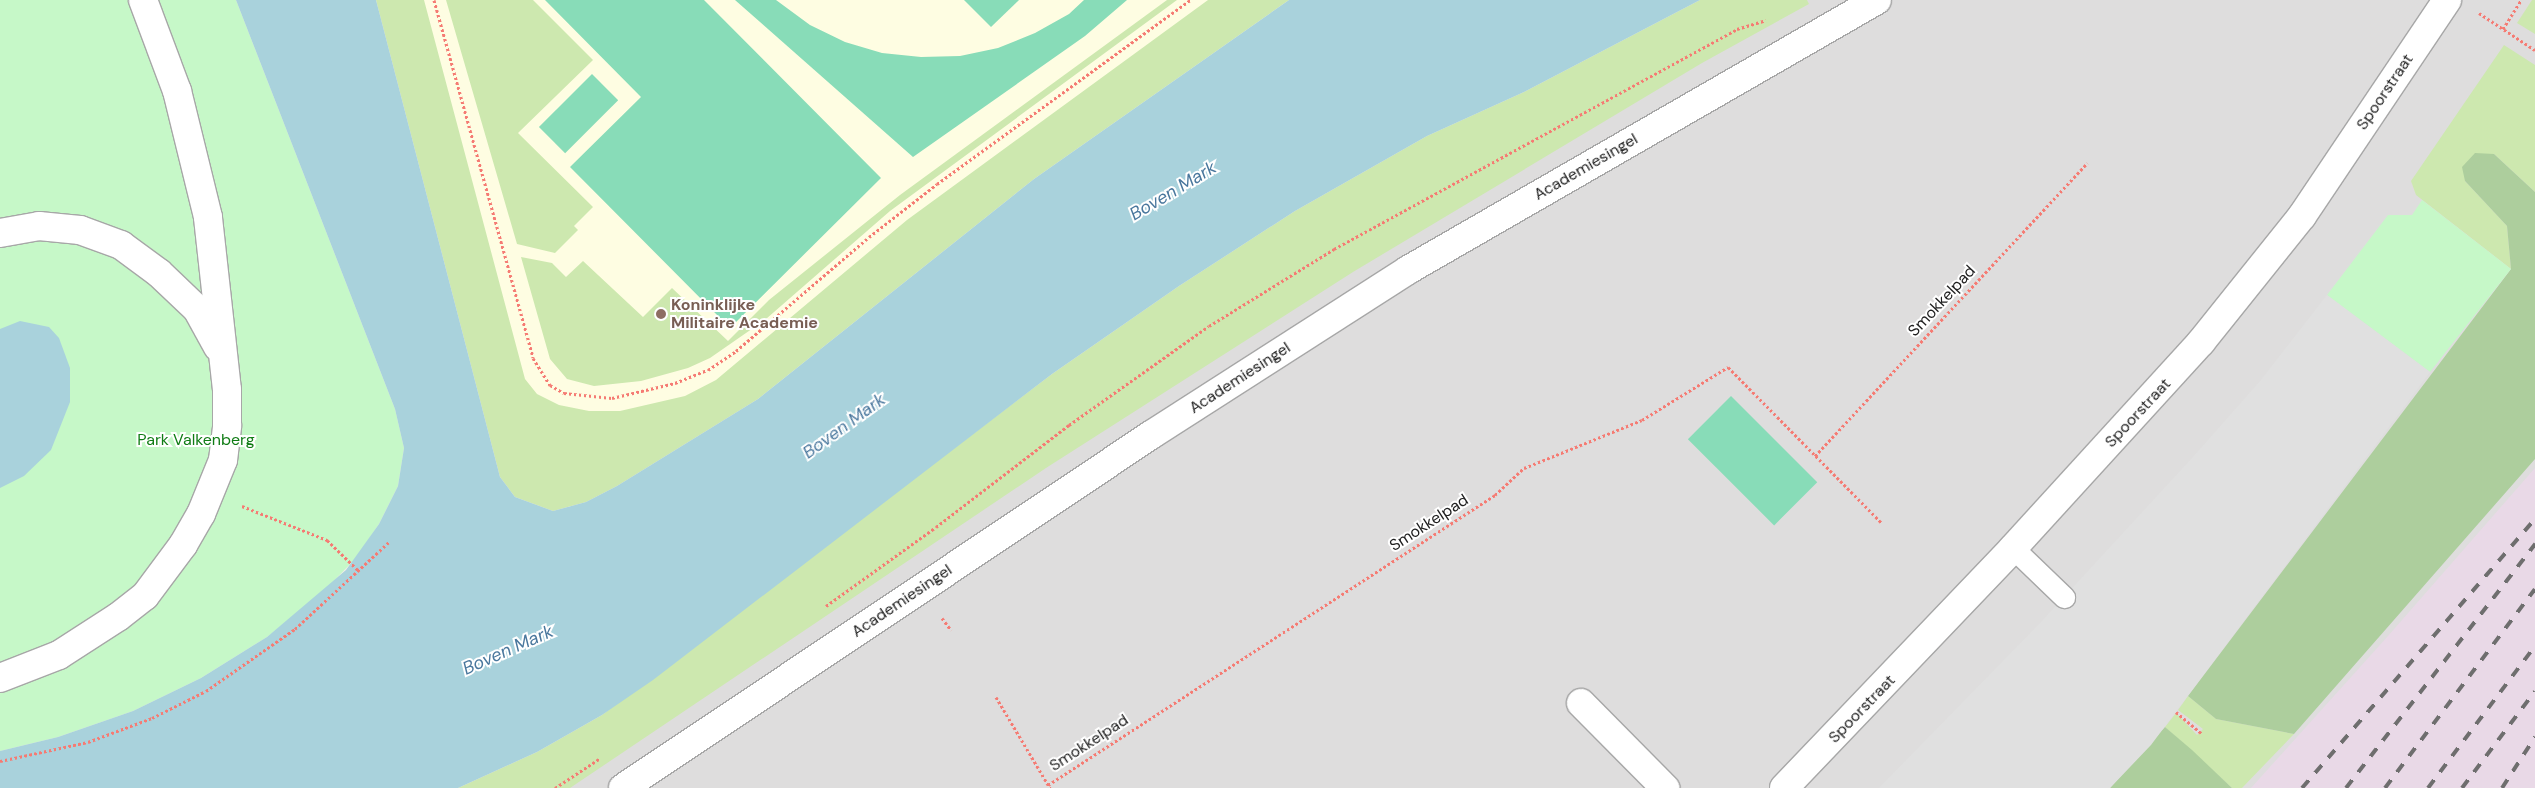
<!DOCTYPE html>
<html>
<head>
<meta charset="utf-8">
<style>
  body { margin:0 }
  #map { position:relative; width:2535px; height:788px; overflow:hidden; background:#f0ede7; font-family:"DM Sans",sans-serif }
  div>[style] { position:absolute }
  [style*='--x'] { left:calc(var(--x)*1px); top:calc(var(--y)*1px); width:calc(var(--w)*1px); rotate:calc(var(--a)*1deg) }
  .residential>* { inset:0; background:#dedddd }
  .industrial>* { inset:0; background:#e9d9e7 }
  .education>* { inset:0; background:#fefde2 }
  .grass>* { inset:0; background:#cde8af }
  .forest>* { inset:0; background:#adce9d }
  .park>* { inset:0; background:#c6f8c8 }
  .pitch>* { inset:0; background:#88dcb8; transform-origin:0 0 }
  .parking>* { inset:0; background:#e0e0e0 }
  .water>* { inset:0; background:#a9d2dc }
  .path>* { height:3px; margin-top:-1.5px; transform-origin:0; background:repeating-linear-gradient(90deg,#f57b73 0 2.5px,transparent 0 5px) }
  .roads { filter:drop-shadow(1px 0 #a7a7a7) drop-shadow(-1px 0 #a7a7a7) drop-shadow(0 1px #a7a7a7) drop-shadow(0 -1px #a7a7a7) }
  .service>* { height:21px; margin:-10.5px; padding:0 10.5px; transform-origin:10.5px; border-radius:10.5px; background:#fff }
  .pedestrian>* { height:28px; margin:-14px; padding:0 14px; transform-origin:14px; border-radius:14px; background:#fff }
  .minor>* { height:28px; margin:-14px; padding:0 14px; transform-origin:14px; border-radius:14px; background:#fff }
  .tertiary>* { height:28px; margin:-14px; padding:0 14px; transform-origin:14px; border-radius:14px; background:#fff }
  .rail>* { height:4px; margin-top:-2px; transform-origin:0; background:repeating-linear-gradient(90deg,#6e6e6e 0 10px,transparent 0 20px) }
  .dots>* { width:14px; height:14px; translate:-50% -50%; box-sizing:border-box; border:2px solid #fff; border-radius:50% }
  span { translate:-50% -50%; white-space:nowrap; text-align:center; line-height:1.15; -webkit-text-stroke:4px #fff; paint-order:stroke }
  .street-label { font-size:16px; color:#202020 }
  .education-label { font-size:16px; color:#785e54; font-weight:700 }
  .left { translate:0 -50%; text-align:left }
  .park-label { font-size:16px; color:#107c15 }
  .water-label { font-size:18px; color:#49779d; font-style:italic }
</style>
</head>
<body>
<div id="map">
  <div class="residential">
    <div style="clip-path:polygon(1759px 0,2535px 0,2535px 788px,528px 788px)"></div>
  </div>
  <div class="industrial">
    <div style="clip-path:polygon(2535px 468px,2535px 788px,2251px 788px,2388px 636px)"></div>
  </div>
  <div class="education">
    <div style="clip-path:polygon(376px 0,1289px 0,1034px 179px,758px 399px,568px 508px)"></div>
  </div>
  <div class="grass">
    <div style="clip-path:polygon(376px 0,424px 0,525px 379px,537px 394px,559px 405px,589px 411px,620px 411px,685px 396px,716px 380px,907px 220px,1208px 0,1289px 0,1034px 179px,758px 399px,617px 486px,586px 502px,553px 511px,515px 497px,500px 477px)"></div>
    <div style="clip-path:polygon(446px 0,533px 0,593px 60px,518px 133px,593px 207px,574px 226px,578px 230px,555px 253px,517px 244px)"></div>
    <div style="clip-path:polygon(1167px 0,1177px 0,890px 211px,766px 319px,710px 358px,688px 368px,641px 381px,594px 386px,567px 379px,550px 359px,521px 257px,552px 263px,566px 277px,583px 261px,643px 317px,672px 288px,728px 341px,769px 300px,900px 195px)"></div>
    <div style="clip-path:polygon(1700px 0,1807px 0,1809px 4px,1702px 63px,1353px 272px,1046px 468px,570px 788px,458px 788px,537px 752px,602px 715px,1052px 374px,1179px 286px,1295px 211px,1427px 136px,1524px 92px)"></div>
    <div style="clip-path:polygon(2532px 0,2535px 0,2535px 34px,2517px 23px)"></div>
    <div style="clip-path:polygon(2504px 45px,2535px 65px,2535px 192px,2494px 154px,2465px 181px,2507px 226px,2511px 269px,2416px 195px,2411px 181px)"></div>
    <div style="clip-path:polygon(2188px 696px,2216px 719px,2294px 734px,2242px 788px,2232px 788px,2165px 727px,2176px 713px,2197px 735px,2203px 729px,2178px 710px)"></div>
  </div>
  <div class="forest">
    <div style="clip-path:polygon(2475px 153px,2494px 154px,2535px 192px,2535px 459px,2294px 734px,2216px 719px,2188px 696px,2511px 269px,2507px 226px,2465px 181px,2462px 167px)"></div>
    <div style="clip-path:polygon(2165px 727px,2192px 750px,2232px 788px,2110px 788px)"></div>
  </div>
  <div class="park">
    <div style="clip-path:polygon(0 0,236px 0,395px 409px,404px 448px,398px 486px,379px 524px,355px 559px,322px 593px,267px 637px,201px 678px,133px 711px,58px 737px,0 751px)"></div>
    <div style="clip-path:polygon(2422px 200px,2511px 269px,2430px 372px,2327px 295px,2388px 215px,2412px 215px)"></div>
  </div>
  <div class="pitch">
    <div style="clip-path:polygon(545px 0,704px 0,881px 178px,730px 328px,570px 167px,641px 97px)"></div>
    <div style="clip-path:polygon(735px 0,776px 0,810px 25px,845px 42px,882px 53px,921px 57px,960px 56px,998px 48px,1035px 33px,1069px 14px,1084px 0,1127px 0,1085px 36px,913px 157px)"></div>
    <div style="clip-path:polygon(964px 0,1019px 0,991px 27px)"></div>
    <div style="left:592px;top:74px;width:37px;height:75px;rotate:45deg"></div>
    <div style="left:1731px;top:396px;width:122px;height:61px;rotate:45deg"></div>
  </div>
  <div class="parking">
    <div style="clip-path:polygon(2327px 295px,2430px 372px,2151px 745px,2110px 788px,1879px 788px,2042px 621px,2193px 457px,2261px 380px)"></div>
  </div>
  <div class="water">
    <div style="clip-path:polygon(236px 0,376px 0,500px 477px,515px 497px,553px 511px,586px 502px,617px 486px,758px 399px,1034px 179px,1289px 0,1700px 0,1524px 92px,1427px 136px,1295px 211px,1179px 286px,1052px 374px,653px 680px,602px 715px,537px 752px,458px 788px,0 788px,0 751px,58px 737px,133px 711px,201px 678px,267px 637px,346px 570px,379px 524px,398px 486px,404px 448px,395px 409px)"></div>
    <div style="clip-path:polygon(20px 321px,49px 327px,59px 338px,70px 368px,70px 402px,51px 450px,24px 476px,0 488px,0 329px)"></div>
  </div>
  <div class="path">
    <div style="--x:434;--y:0;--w:371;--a:74.5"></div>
    <div style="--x:533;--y:358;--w:32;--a:58"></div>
    <div style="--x:550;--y:385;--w:16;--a:30"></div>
    <div style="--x:564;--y:393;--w:48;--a:5.9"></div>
    <div style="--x:612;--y:398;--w:65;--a:-13.4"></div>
    <div style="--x:675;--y:383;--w:35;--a:-22"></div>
    <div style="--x:708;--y:370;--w:34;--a:-34"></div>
    <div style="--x:736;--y:351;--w:175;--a:-40.6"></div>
    <div style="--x:869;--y:237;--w:86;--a:-37.9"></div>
    <div style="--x:937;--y:184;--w:313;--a:-36"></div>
    <div style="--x:2479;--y:13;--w:67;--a:33.5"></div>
    <div style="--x:2503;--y:29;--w:34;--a:-58"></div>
    <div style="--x:1815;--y:456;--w:400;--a:-47.1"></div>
    <div style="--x:242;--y:506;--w:92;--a:21.8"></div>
    <div style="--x:327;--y:540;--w:45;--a:44.1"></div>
    <div style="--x:826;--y:606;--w:135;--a:-35.7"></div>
    <div style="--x:936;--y:527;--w:168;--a:-37.5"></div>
    <div style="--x:1069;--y:425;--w:171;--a:-35.3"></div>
    <div style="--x:1209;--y:326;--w:147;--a:-31.6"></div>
    <div style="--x:1334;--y:249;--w:459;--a:-28.6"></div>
    <div style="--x:1737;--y:29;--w:30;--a:-17"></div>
    <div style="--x:942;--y:618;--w:15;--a:53"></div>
    <div style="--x:996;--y:697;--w:106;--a:59.3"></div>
    <div style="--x:2176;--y:712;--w:33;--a:40"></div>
    <div style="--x:0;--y:761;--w:90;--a:-12.2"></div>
    <div style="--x:88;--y:742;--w:68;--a:-20.6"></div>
    <div style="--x:152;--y:718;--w:60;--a:-26.6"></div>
    <div style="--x:206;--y:691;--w:108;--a:-34.9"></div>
    <div style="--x:295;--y:629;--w:129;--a:-42.8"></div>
    <div style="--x:1048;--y:785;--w:533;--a:-32.97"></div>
    <div style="--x:1495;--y:495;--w:40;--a:-43"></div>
    <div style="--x:1524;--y:468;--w:127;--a:-22.1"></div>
    <div style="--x:1642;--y:420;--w:101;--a:-31.6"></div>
    <div style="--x:1728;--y:367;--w:219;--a:45.4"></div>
    <div style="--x:555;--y:788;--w:53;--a:-33.4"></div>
  </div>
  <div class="roads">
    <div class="service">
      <div style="--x:2013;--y:548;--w:71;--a:43.9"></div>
    </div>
    <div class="pedestrian">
      <div style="--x:0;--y:233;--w:40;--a:-10"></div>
      <div style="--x:39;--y:226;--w:41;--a:5.6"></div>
      <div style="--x:80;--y:230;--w:44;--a:20.1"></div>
      <div style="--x:121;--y:245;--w:47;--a:36.4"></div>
      <div style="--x:159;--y:273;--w:52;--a:43.5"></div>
      <div style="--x:197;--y:309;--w:43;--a:61.1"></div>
      <div style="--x:0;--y:678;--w:63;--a:-21.3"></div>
      <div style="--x:59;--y:655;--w:70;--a:-32.8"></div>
      <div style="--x:118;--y:617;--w:34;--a:-38"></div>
      <div style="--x:145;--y:596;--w:64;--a:-53.3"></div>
      <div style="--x:183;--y:545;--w:36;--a:-60"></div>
      <div style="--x:201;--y:514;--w:58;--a:-67.8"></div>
      <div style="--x:223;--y:460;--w:35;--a:-83"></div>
      <div style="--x:227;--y:425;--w:35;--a:-90"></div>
      <div style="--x:227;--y:390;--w:174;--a:-96.3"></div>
      <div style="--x:208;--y:217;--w:130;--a:-103.8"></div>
      <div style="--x:177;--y:91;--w:97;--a:-110.5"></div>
      <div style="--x:1581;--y:703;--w:120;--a:45.3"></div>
    </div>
    <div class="minor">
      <div style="--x:1784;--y:788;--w:332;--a:-46.3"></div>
      <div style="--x:2013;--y:548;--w:279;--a:-47.6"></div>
      <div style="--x:2201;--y:342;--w:161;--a:-51.3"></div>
      <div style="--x:2302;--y:216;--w:260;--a:-56.1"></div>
    </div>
    <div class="tertiary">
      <div style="--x:623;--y:788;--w:635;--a:-33.77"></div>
      <div style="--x:1151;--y:435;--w:305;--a:-32.7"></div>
      <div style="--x:1408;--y:270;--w:541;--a:-29.93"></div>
    </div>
  </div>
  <div class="rail">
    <div style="--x:2302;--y:788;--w:356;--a:-49.1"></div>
    <div style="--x:2346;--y:788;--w:309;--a:-52.2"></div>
    <div style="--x:2385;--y:788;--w:249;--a:-53"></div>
    <div style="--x:2428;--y:788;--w:178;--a:-53"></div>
    <div style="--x:2462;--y:788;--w:121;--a:-53"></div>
    <div style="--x:2502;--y:788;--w:61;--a:-57.1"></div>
  </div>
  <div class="dots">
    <div style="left:661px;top:314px;background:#8d6e63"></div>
  </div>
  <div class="street-label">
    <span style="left:2385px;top:92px;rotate:-56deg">Spoorstraat</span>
    <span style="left:1586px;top:167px;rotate:-30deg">Academiesingel</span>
    <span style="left:1942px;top:301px;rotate:-47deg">Smokkelpad</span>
    <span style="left:1240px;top:378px;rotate:-33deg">Academiesingel</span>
    <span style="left:2138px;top:413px;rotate:-47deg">Spoorstraat</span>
    <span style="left:1429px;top:523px;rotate:-33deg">Smokkelpad</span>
    <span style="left:902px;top:601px;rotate:-34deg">Academiesingel</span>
    <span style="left:1862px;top:709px;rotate:-46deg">Spoorstraat</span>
    <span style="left:1089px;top:743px;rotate:-33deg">Smokkelpad</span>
  </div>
  <div class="education-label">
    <span class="left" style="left:671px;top:314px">Koninklijke<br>Militaire Academie</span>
  </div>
  <div class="park-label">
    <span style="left:196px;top:440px">Park Valkenberg</span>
  </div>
  <div class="water-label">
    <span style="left:1173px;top:191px;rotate:-31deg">Boven Mark</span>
    <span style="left:844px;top:426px;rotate:-36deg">Boven Mark</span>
    <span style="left:508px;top:650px;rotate:-24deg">Boven Mark</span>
  </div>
</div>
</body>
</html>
